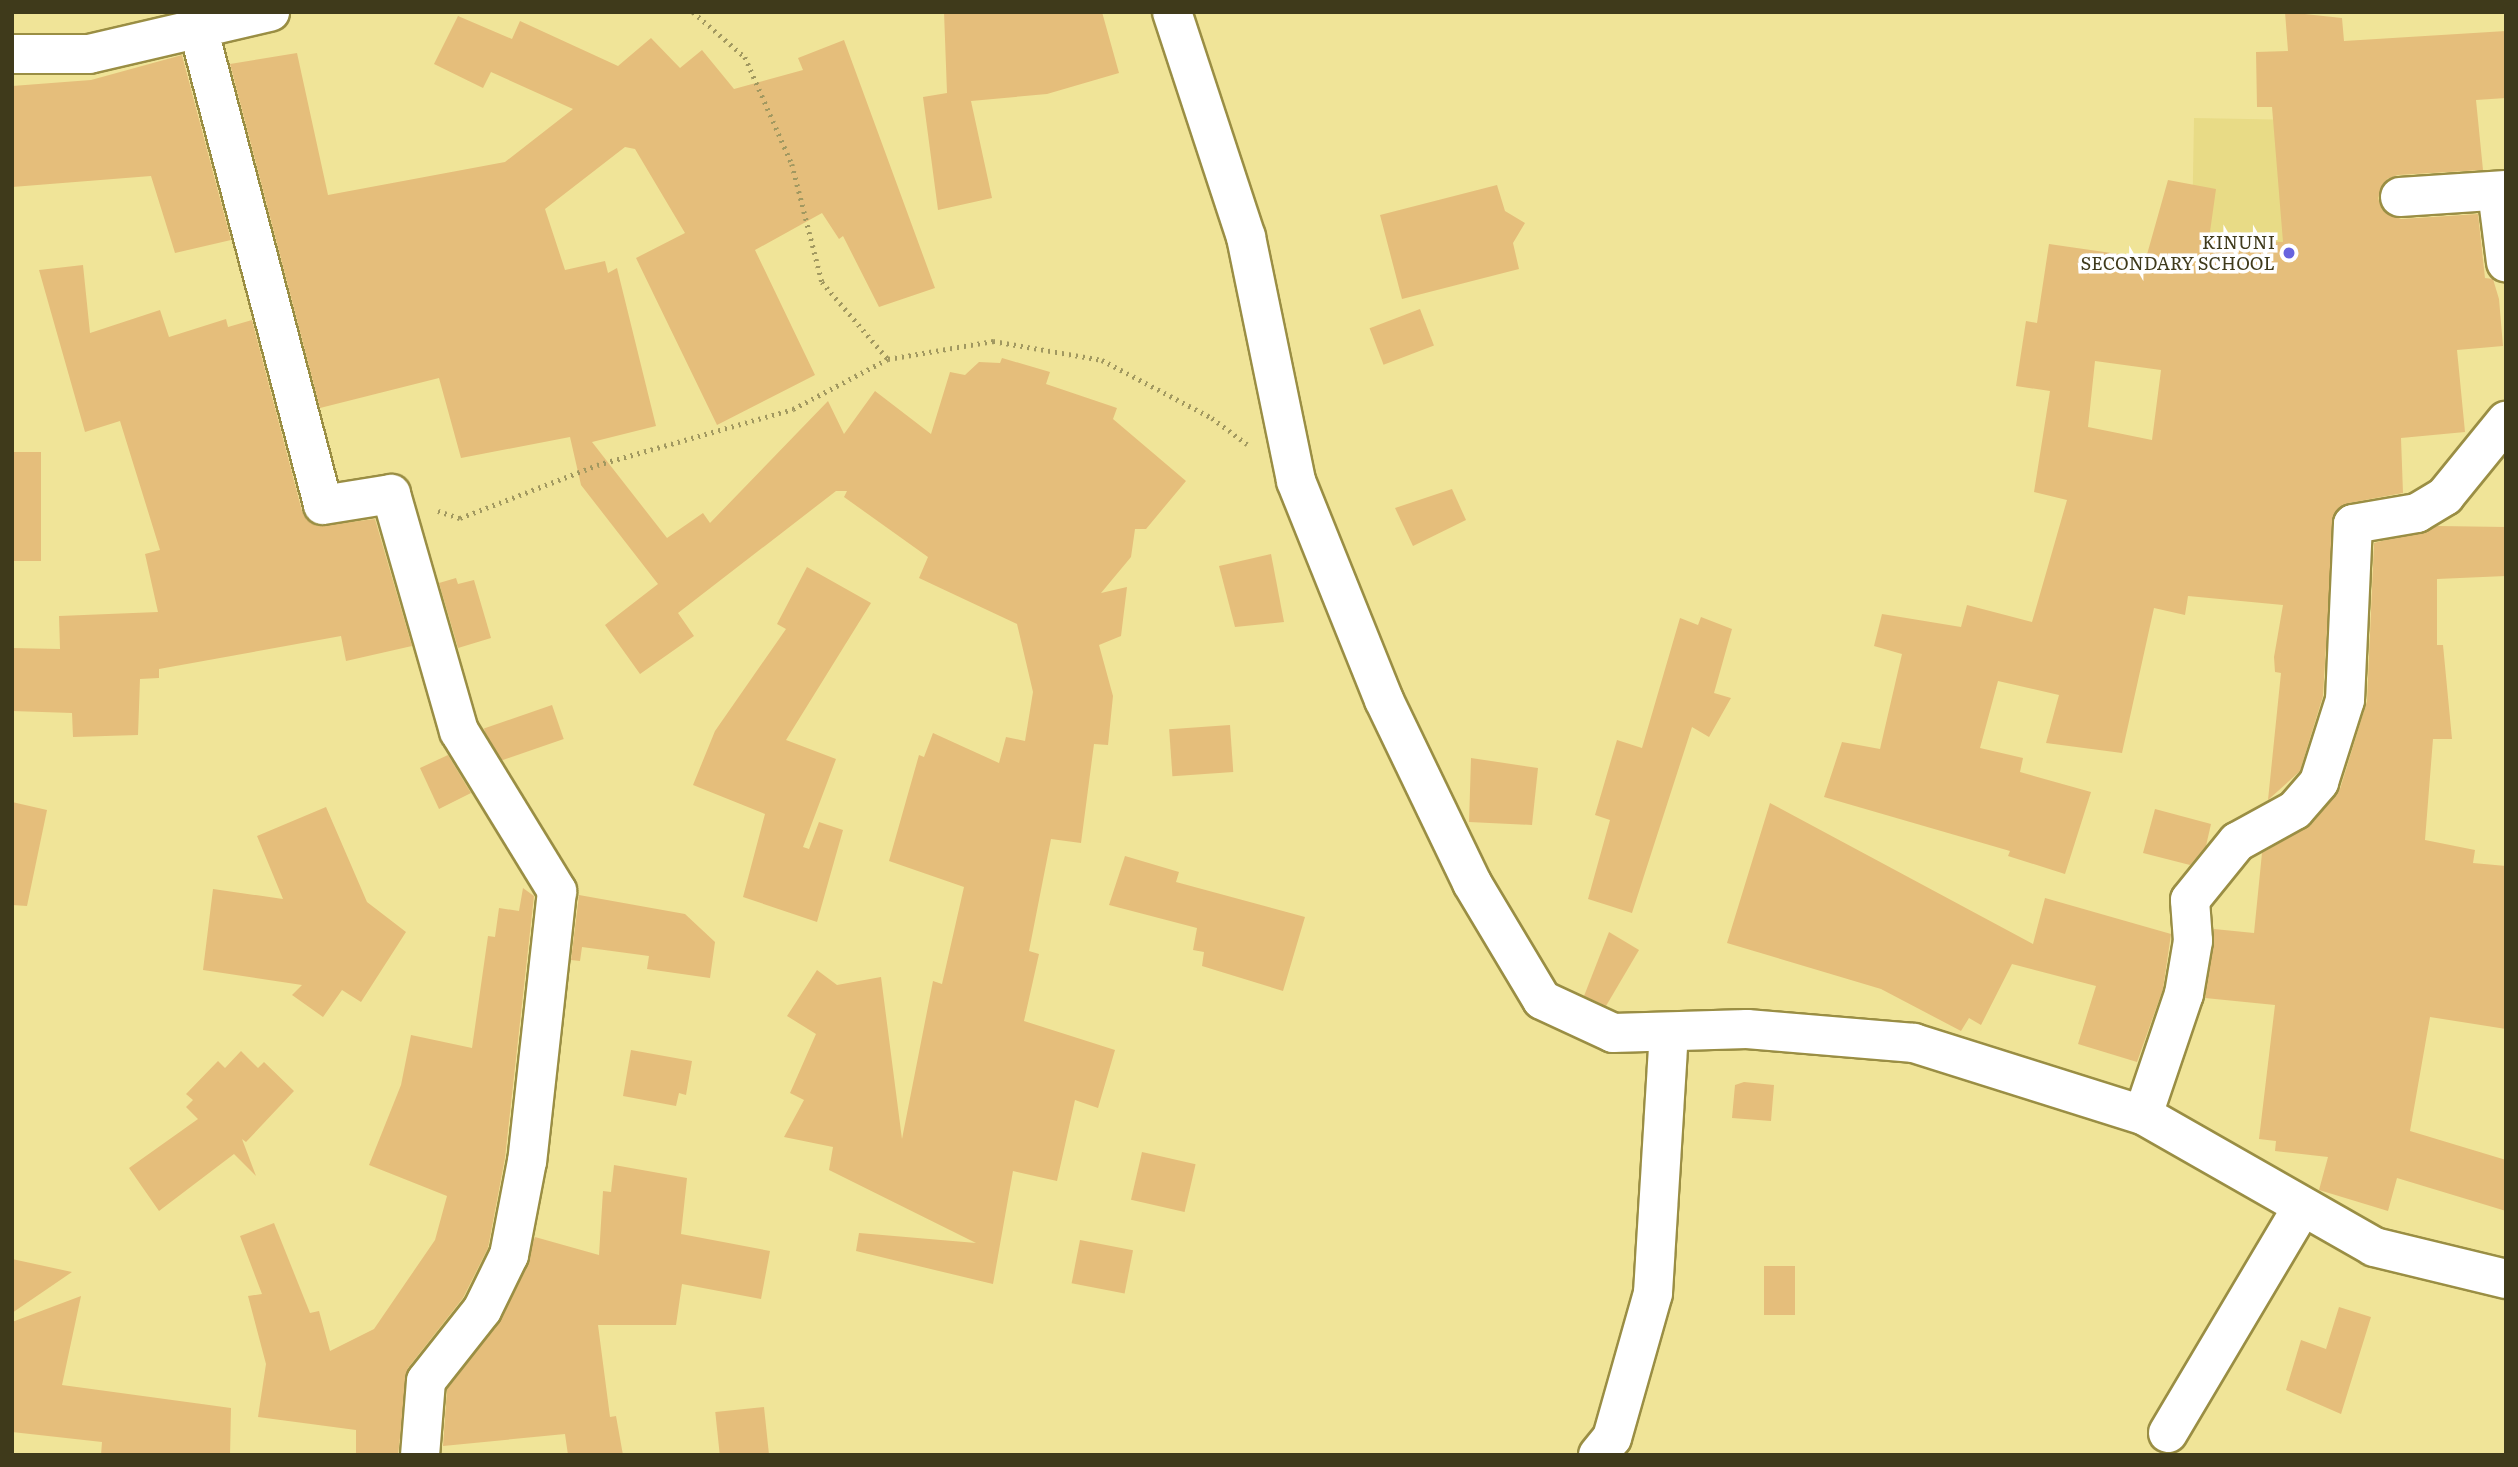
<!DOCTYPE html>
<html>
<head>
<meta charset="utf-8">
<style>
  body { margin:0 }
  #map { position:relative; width:2518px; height:1467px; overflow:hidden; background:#f0e498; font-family:Literata,serif }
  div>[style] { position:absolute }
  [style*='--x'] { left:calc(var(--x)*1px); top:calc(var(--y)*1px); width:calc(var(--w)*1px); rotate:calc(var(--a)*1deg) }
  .built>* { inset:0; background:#e8db86; transform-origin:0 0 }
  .building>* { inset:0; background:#e5be7b; transform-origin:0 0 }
  .path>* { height:4.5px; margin-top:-2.25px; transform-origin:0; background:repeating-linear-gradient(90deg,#a19860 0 2px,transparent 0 7px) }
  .roads { filter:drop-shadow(2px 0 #9a8e44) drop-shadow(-2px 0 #9a8e44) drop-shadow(0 2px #9a8e44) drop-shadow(0 -2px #9a8e44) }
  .minor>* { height:38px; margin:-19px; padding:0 19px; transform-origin:19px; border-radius:19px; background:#fff }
  .dots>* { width:19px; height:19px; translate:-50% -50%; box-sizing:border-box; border:4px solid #fff; border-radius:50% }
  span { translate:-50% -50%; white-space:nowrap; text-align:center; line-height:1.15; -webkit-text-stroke:7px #fff; paint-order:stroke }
  .poi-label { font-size:18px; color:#3f3a1b }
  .right { translate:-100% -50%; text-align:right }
  .frame { position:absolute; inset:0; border:14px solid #3f3a1b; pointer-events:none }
</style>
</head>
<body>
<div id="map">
  <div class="built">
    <div style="left:2194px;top:118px;width:194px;height:268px;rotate:1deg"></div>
  </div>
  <div class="building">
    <div style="clip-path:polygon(944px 12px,1102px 12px,1119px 73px,1047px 94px,971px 101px,992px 198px,938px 210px,923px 97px,947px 93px)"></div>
    <div style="clip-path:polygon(evenodd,2285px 12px,2342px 18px,2344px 41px,2506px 31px,2506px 98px,2476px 100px,2483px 170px,2398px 175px,2387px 179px,2378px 198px,2382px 210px,2401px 219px,2478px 214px,2485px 278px,2493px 279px,2499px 299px,2503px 346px,2457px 350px,2465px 432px,2401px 438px,2403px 493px,2349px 503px,2334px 514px,2323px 696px,2300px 771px,2268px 800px,2281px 673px,2275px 672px,2274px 657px,2283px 605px,2188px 596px,2185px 615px,2154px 608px,2122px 753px,2046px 743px,2059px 695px,1998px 681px,1980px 748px,2023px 758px,2020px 772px,2091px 792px,2065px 874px,2008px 856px,2010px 851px,1824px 797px,1842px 742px,1880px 749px,1902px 654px,1874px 646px,1882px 614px,1961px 627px,1967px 605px,2032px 622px,2067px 500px,2034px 492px,2050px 391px,2016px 386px,2026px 321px,2037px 323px,2049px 244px,2146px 258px,2168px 180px,2216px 189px,2209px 239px,2283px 242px,2272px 107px,2257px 107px,2256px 52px,2288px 51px,2285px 12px,2095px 361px,2161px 370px,2152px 440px,2088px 427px,2095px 361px)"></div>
    <div style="clip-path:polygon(458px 16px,512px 39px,520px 21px,618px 66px,651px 38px,680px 68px,702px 50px,734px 89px,803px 70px,798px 58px,844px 40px,935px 288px,879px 307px,843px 236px,839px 239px,822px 213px,755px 250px,815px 375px,717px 425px,636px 258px,685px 233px,635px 149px,625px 147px,545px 209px,565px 270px,605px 261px,608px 273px,617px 268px,656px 426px,592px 442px,667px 538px,703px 513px,710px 523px,828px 401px,844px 434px,875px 391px,931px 434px,950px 372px,965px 375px,979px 362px,1000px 363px,1002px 358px,1050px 372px,1046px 384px,1117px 408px,1113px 419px,1186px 481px,1146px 529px,1135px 529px,1131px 557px,1101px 593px,1127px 587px,1121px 636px,1099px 645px,1113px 696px,1108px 745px,1094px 744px,1081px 843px,1051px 839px,1029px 951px,1039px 954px,1024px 1021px,1115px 1050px,1098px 1108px,1075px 1100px,1057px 1181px,1013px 1171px,993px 1284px,856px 1251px,859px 1233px,976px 1243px,829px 1170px,833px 1147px,784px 1137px,804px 1100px,790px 1093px,816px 1034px,787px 1016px,817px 970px,837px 985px,881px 977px,902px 1139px,933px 981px,942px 984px,964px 887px,889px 861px,919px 755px,924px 757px,933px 733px,999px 763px,1006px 737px,1025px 741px,1033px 692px,1017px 624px,919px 578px,928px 557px,844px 497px,847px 491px,836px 491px,678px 613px,694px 636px,640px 674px,605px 625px,658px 584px,581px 485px,570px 437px,461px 458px,439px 378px,320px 408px,230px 64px,297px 53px,328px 195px,505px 162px,573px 109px,491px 72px,483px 88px,434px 64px)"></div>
    <div style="clip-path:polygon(182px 55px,231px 240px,175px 253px,151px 176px,12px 187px,12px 86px,91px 80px)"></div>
    <div style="clip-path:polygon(1497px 185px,1505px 211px,1525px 223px,1513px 243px,1519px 269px,1402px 299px,1380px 215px)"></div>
    <div style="clip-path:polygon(83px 265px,90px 333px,160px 310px,169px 337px,226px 319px,228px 327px,252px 320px,302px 511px,317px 526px,375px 519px,412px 646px,346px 661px,341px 636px,159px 669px,159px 678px,140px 679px,138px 735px,73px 737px,72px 713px,12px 711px,12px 648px,60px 649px,59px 616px,158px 612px,145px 554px,160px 550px,120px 421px,85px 432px,39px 270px)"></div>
    <div style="left:1420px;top:309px;width:39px;height:54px;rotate:69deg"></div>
    <div style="left:12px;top:452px;width:29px;height:109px"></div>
    <div style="clip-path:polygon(1452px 489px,1466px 520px,1413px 546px,1395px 508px)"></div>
    <div style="clip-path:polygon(2438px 526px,2506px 527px,2506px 576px,2437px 579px,2437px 645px,2443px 645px,2452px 739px,2433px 739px,2425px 840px,2475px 850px,2473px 863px,2506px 866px,2506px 1029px,2430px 1017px,2410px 1131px,2506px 1160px,2506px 1211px,2397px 1178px,2388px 1211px,2319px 1190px,2328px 1157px,2275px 1151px,2276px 1141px,2259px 1139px,2275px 1005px,2205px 998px,2214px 929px,2254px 933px,2262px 853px,2311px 825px,2340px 789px,2367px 701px,2374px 543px)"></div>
    <div style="clip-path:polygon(1271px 554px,1284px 622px,1235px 627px,1219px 566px)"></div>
    <div style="clip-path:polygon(807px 567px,871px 603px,786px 740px,836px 759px,803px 847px,809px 849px,819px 822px,843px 830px,817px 922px,743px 897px,765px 814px,693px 785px,715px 731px,786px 629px,777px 624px)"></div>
    <div style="clip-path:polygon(456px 578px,458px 584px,474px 580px,491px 638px,458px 648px,439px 583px)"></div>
    <div style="clip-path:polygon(1701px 617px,1732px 629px,1714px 693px,1731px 698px,1709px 737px,1692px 727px,1632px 913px,1588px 899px,1610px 820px,1595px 815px,1617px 740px,1642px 748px,1680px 618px,1698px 625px)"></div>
    <div style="left:552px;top:705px;width:36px;height:72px;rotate:71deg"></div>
    <div style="left:1230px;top:725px;width:47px;height:61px;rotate:86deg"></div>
    <div style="clip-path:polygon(448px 755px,471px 793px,439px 809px,420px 768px)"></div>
    <div style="clip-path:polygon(1471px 758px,1538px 768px,1532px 825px,1469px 822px)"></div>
    <div style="clip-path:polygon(12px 802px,47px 810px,27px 906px,12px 905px)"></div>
    <div style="clip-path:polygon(1770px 803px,2033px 944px,2045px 898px,2171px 934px,2163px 989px,2137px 1062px,2078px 1044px,2096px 986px,2012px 964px,1981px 1025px,1969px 1018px,1961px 1031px,1881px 989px,1727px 943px)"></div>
    <div style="clip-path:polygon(326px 807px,367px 902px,406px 932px,361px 1002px,342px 990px,323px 1017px,292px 995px,302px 985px,203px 970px,213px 889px,283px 899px,257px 836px)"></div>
    <div style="clip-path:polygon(2155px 809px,2211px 824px,2206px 846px,2190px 865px,2143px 853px)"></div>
    <div style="clip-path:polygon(1125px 856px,1179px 872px,1176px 882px,1305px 917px,1283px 991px,1202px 966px,1204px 952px,1193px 950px,1197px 928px,1109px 905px)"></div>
    <div style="clip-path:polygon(523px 888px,534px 896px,505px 1158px,488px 1248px,463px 1298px,408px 1368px,398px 1455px,356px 1455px,356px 1430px,258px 1417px,266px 1364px,248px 1296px,262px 1294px,240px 1236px,274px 1223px,310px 1313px,319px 1311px,330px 1351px,374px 1329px,435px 1240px,447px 1196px,369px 1165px,401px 1085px,411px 1035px,472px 1048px,488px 936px,495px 937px,499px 908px,519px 911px)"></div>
    <div style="clip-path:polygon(579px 895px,685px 914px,715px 942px,710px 978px,647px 969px,649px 956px,582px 947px,580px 961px,571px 960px)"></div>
    <div style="clip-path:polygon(1609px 932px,1639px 950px,1606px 1006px,1584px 996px)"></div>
    <div style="clip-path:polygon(631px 1050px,692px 1061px,686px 1095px,679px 1093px,676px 1106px,623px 1096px)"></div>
    <div style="clip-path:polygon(241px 1051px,258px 1068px,264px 1062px,294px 1091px,246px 1142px,242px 1139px,256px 1176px,234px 1154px,159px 1211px,129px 1168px,198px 1119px,186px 1107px,193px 1100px,186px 1094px,218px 1061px,225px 1068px)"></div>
    <div style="clip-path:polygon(1744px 1082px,1774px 1085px,1771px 1121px,1732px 1118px,1735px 1085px)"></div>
    <div style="left:1142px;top:1152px;width:55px;height:49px;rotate:13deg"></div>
    <div style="clip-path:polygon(614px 1165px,687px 1178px,681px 1234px,770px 1251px,761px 1299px,682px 1284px,676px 1325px,598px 1325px,610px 1417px,616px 1416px,623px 1455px,568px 1455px,565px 1434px,443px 1446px,447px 1389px,501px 1320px,535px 1237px,599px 1255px,603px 1191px,611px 1192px)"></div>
    <div style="left:1080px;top:1240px;width:54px;height:44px;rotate:11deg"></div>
    <div style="clip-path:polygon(12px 1259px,72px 1272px,12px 1313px)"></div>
    <div style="left:1764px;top:1266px;width:31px;height:49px"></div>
    <div style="clip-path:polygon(81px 1296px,62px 1385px,231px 1408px,230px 1455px,101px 1455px,102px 1442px,12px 1432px,12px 1322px)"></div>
    <div style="clip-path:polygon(2339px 1307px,2371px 1317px,2341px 1414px,2286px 1390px,2301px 1340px,2326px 1349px)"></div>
    <div style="left:764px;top:1407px;width:48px;height:49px;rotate:84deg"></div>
  </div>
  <div class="path">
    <div style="--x:693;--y:12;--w:69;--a:40.9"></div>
    <div style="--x:745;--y:57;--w:117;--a:66.3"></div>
    <div style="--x:792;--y:164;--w:122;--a:75.7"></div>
    <div style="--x:822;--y:282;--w:101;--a:49.4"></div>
    <div style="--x:888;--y:359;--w:107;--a:-9.7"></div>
    <div style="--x:993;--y:341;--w:111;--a:9.9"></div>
    <div style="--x:1102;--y:360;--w:124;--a:27.8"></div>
    <div style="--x:1212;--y:418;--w:44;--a:36.6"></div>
    <div style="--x:438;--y:511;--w:23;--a:18"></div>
    <div style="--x:460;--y:518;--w:147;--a:-21.1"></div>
    <div style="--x:597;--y:465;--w:204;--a:-15.9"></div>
    <div style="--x:793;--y:409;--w:107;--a:-27.8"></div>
  </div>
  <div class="roads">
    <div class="minor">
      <div style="--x:1172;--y:12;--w:237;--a:71.8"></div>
      <div style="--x:1246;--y:237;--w:249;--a:78.4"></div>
      <div style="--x:1296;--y:481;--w:236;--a:68.1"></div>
      <div style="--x:1384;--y:700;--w:203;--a:64.3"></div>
      <div style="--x:1472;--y:883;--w:136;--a:59.1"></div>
      <div style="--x:1542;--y:1000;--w:78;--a:24.9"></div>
      <div style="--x:1613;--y:1033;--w:134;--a:-1.7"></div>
      <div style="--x:1747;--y:1029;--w:168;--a:4.8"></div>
      <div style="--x:1914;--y:1043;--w:240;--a:17.5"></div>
      <div style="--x:2143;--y:1115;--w:266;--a:29.7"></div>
      <div style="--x:2374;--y:1247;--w:136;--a:13.6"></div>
      <div style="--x:197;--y:24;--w:497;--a:75.3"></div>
      <div style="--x:323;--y:505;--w:69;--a:-9.2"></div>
      <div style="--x:391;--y:494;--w:247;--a:74"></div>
      <div style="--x:459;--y:731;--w:188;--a:58.5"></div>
      <div style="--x:557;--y:891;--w:272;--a:96.3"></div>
      <div style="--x:527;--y:1161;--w:96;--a:100.8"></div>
      <div style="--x:509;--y:1255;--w:61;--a:116.1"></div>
      <div style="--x:482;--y:1310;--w:90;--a:128.3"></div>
      <div style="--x:426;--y:1381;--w:74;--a:94.6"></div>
      <div style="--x:12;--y:54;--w:77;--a:0"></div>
      <div style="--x:89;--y:54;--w:186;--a:-13.1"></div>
      <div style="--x:2497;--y:191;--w:72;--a:82.8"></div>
      <div style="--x:2400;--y:197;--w:106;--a:-3.8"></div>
      <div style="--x:2143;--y:1115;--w:128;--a:-71.3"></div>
      <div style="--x:2184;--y:994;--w:54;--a:-80.4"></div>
      <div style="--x:2193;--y:941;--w:41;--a:-94.2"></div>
      <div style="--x:2190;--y:900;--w:75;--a:-51"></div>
      <div style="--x:2237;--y:842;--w:66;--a:-28.9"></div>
      <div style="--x:2295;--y:810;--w:37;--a:-49"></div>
      <div style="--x:2319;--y:782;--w:86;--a:-72.4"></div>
      <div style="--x:2345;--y:700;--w:176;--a:-87.4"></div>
      <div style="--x:2353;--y:524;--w:65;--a:-9.8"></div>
      <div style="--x:2417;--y:513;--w:33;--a:-31"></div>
      <div style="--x:2445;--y:496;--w:97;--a:-50.9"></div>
      <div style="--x:2168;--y:1433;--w:263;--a:-59.3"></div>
      <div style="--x:1598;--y:1455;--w:22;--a:-51"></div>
      <div style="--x:1612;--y:1438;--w:151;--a:-74.2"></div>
      <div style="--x:1653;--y:1293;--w:259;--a:-86.5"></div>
    </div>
  </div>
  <div class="dots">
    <div style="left:2289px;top:253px;background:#6864de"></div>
  </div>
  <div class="poi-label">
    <span class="right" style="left:2275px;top:253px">KINUNI<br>SECONDARY SCHOOL</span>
  </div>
  <div class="frame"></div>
</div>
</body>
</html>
